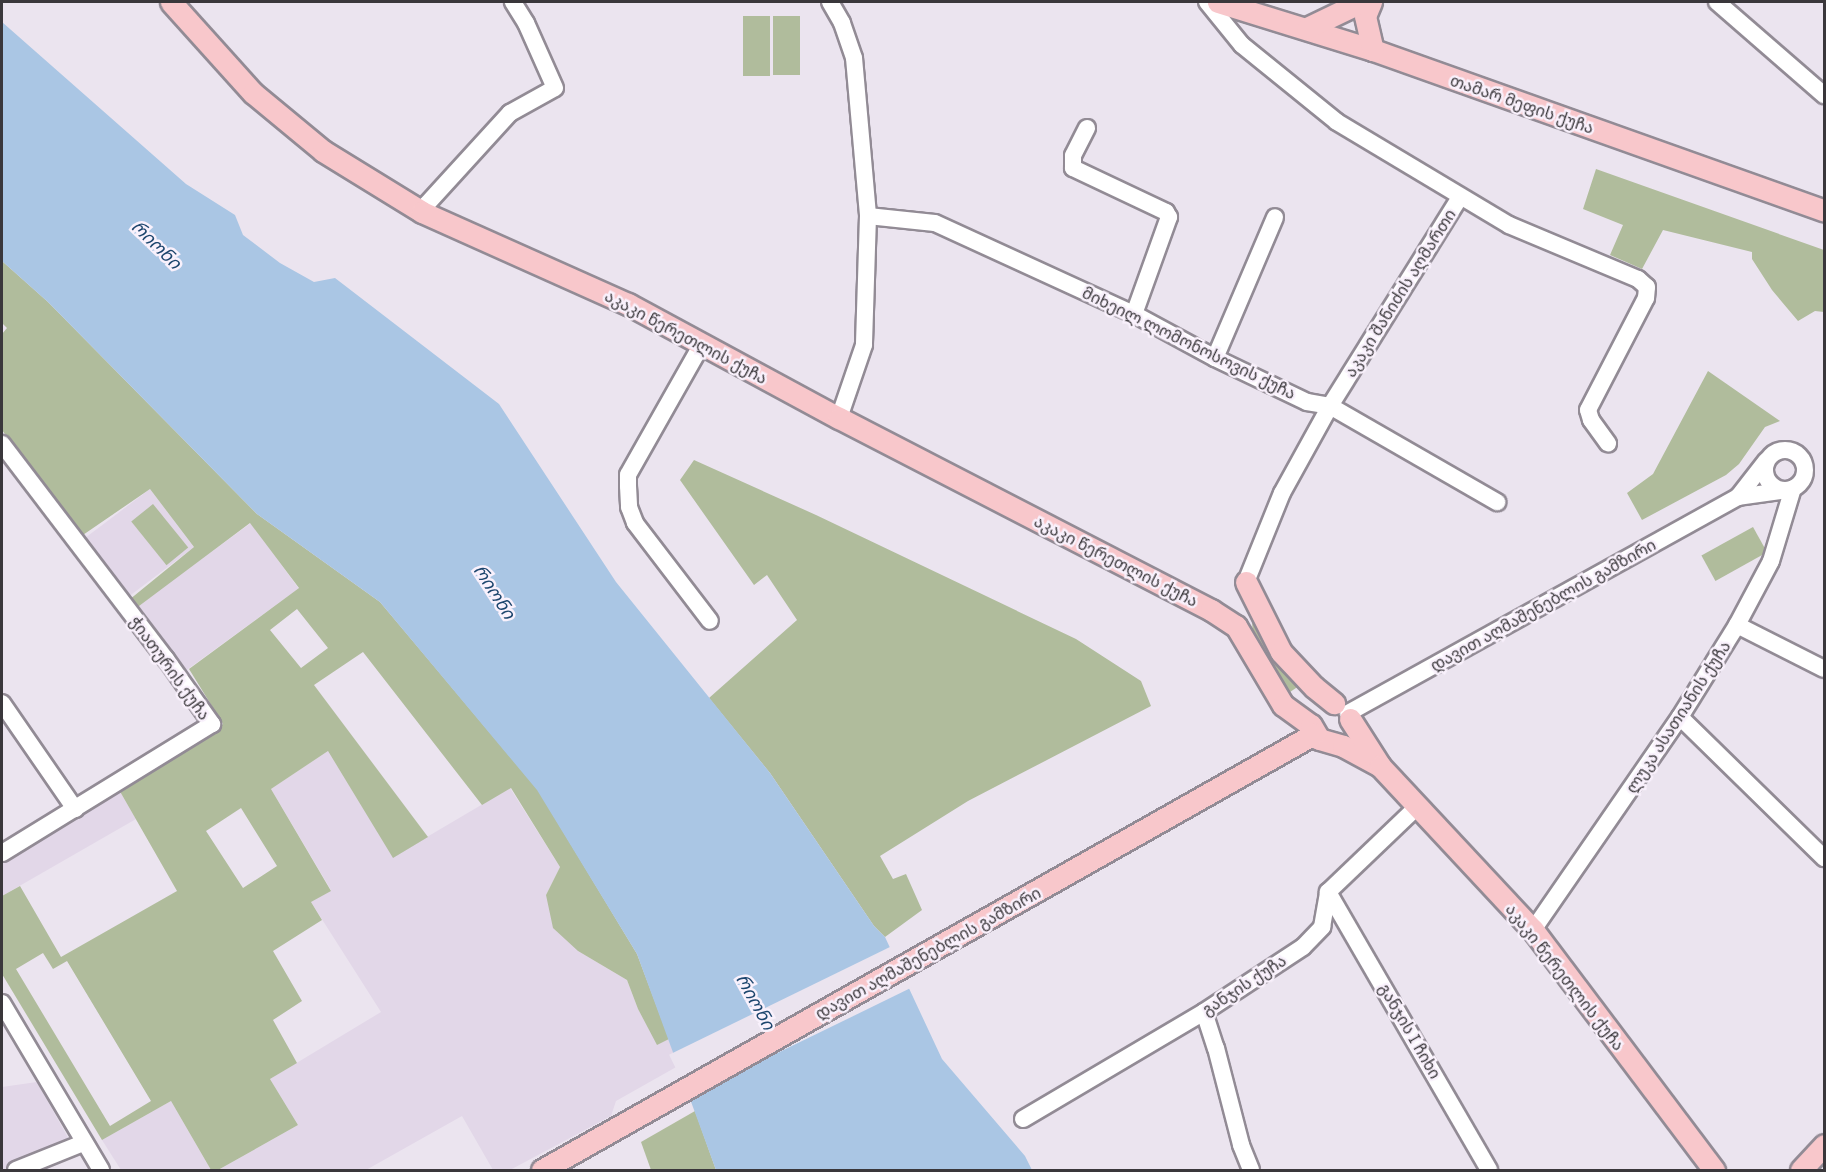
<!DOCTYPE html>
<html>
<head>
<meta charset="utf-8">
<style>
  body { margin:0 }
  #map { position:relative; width:1826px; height:1172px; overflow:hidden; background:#ebe4ef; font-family:"IBM Plex Sans","Noto Sans Georgian",sans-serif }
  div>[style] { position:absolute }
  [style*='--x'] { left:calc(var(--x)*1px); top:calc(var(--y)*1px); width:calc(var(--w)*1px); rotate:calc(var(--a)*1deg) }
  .built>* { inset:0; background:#e2d7e8; transform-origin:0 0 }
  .green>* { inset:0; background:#b0bc9c; transform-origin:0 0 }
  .water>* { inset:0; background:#aac6e4 }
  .pier>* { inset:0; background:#ebe4ef; transform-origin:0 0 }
  .roads { filter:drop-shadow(2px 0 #928b95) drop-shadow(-2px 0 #928b95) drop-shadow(0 2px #928b95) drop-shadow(0 -2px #928b95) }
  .minor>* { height:16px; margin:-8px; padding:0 8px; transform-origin:8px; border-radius:8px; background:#fff }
  .minor>.ring { margin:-8px; padding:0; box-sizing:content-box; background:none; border:16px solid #fff; border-radius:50% }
  .major>* { height:21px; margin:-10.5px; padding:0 10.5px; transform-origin:10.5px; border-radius:10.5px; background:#f8c7cb }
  span { translate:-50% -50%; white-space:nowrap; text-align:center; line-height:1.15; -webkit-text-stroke:5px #f9f1fc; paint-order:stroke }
  .street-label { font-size:16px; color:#3a373b }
  .water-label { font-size:18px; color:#1c456d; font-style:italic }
  .frame { position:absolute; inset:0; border:3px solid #3a373b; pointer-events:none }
</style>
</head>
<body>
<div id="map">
  <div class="built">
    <div style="left:150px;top:489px;width:73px;height:85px;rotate:53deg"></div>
    <div style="left:251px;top:523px;width:81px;height:144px;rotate:54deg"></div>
    <div style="clip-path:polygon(328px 751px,393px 857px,510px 788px,560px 867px,546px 895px,578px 951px,627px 980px,638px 1009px,657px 1044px,669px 1039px,678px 1066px,616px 1101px,611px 1116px,510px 1170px,493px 1170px,462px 1116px,366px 1170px,218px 1170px,298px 1125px,270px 1079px,381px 1012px,311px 902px,331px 890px,271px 789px)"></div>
    <div style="clip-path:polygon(118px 788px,136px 819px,2px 896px,2px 858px)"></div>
    <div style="clip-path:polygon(37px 1082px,71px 1143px,2px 1170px,2px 1087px)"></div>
    <div style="clip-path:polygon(171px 1101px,211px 1170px,121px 1170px,102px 1140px)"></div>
  </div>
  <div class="green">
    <div style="left:770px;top:16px;width:60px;height:27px;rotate:90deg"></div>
    <div style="left:773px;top:16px;width:27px;height:59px"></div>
    <div style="clip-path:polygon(1596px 169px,1824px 250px,1824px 312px,1815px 311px,1798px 321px,1772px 290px,1752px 259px,1752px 252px,1663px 230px,1642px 269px,1610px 255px,1623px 225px,1583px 209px)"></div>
    <div style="clip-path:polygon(evenodd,2px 261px,48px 302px,257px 514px,380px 602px,538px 790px,637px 954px,669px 1039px,657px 1045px,638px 1009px,627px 980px,578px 951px,553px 928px,546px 895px,560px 867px,511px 788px,482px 805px,363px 652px,314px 685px,428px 837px,393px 858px,328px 751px,271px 789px,331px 891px,311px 902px,322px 920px,273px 951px,302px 1001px,273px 1020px,297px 1063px,270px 1079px,298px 1125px,218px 1170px,211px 1170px,171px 1101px,102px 1140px,2px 974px,2px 896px,20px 886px,61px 957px,177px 891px,118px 788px,223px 724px,189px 669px,299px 588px,250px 523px,135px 609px,129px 600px,194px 547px,150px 489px,80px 537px,2px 430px,2px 334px,7px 328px,2px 323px,2px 261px,297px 609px,328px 648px,301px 668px,270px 630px,297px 609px,2px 261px,241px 808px,277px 866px,243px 888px,206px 831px,241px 808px,2px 261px,43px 953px,53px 969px,67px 961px,151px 1101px,110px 1126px,16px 969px,43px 953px)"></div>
    <div style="clip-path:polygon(1708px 371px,1780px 421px,1765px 427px,1739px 464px,1726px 475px,1642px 520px,1627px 493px,1653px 474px)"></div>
    <div style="clip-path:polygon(694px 460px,816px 515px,1076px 639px,1141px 681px,1151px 706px,968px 801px,880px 856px,893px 879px,906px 874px,922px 910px,885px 937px,874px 926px,770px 773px,709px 698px,797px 620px,767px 575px,754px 585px,680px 480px)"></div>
    <div style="left:153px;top:504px;width:56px;height:28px;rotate:51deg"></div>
    <div style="left:1753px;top:527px;width:29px;height:59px;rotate:61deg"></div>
    <div style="clip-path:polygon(1252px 622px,1269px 651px,1299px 686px,1287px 694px,1253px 634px)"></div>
    <div style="clip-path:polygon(695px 1111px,716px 1170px,651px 1170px,641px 1142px)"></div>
  </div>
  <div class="water">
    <div style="clip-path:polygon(2px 22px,186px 184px,235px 215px,243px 235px,280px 263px,314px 282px,335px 278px,499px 404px,616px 582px,770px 773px,874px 926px,885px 937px,942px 1059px,1025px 1156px,1032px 1170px,716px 1170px,637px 954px,537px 790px,380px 602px,257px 514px,48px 302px,2px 261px)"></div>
  </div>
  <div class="pier">
    <div style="left:892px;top:946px;width:46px;height:248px;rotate:64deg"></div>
  </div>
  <div class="roads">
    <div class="minor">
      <div style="--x:830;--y:2;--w:24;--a:60"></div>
      <div style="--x:842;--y:23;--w:37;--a:71"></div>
      <div style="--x:854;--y:58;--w:159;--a:84.9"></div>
      <div style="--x:868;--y:216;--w:129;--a:91.8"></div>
      <div style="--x:864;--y:345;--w:77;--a:108.9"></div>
      <div style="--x:1207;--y:2;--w:55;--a:50.9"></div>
      <div style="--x:1242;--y:45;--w:122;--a:39"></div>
      <div style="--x:1337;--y:122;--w:200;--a:30.9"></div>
      <div style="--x:1509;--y:225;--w:140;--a:22.7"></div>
      <div style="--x:1638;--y:279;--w:12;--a:42"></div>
      <div style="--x:1647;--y:287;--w:11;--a:95"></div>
      <div style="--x:1646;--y:298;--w:126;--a:117.4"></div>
      <div style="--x:1588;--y:410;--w:10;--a:73"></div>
      <div style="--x:1591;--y:420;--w:29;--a:54"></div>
      <div style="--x:1717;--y:2;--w:142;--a:41"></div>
      <div style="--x:1087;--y:128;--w:31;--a:117"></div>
      <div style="--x:1073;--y:156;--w:12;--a:90"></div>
      <div style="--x:1073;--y:168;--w:103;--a:25.3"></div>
      <div style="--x:1166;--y:212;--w:6;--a:59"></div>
      <div style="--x:1169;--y:217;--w:103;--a:109.8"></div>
      <div style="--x:422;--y:212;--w:8;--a:-60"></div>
      <div style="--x:426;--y:205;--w:125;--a:-47.6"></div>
      <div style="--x:510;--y:113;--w:51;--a:-29.1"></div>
      <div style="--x:555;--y:88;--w:71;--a:-114"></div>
      <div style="--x:526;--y:23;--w:25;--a:-122"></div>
      <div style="--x:868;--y:216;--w:67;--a:6"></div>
      <div style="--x:935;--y:223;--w:219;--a:24.6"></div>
      <div style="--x:1134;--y:314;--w:92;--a:28.5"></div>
      <div style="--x:1215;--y:358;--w:102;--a:25.6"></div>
      <div style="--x:1307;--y:402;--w:23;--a:10"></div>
      <div style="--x:1330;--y:406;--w:193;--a:29.9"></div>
      <div style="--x:702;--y:344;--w:150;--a:119.5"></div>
      <div style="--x:628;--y:475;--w:11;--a:90"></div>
      <div style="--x:628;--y:486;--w:21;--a:87"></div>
      <div style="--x:629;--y:507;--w:17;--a:69"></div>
      <div style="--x:635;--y:523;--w:123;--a:52.6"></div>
      <div style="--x:1215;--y:358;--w:153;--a:-66.9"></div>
      <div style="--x:2;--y:444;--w:270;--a:52.7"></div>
      <div style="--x:166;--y:659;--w:80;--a:54.7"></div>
      <div style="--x:212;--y:724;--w:246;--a:148.4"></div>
      <div class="ring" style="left:1765px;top:450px;width:24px;height:24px"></div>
      <div style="--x:1738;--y:497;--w:46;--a:-52.1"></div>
      <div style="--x:1246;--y:582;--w:96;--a:-68"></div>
      <div style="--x:1282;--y:493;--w:99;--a:-61.1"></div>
      <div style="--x:1330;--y:406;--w:246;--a:-58.1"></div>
      <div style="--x:1737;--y:625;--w:97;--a:26.8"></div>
      <div style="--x:2;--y:703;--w:129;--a:55.4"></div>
      <div style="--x:1348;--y:713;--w:446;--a:-29"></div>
      <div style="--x:1738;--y:497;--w:49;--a:-8.1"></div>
      <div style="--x:1680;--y:717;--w:202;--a:44.4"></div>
      <div style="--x:1328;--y:892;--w:321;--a:59.9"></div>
      <div style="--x:1533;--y:930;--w:259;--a:-55.4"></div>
      <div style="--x:1680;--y:717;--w:108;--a:-58.2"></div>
      <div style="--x:1737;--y:625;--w:72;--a:-62"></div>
      <div style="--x:1771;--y:561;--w:76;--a:-73.2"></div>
      <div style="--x:2;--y:1003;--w:194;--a:59.3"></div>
      <div style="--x:1204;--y:1012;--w:38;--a:72"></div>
      <div style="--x:1216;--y:1048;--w:100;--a:75.5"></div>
      <div style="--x:1241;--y:1145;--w:27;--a:68"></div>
      <div style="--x:1023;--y:1119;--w:210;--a:-30.6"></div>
      <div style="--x:1204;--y:1012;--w:118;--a:-33.3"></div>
      <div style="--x:1303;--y:947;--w:28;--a:-46"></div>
      <div style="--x:1322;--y:927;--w:36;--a:-80"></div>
      <div style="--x:1328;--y:892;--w:124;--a:-43.7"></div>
      <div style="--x:16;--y:1170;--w:72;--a:-21.9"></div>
    </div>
    <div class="major">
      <div style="--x:171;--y:2;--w:122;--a:48"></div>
      <div style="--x:253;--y:93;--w:91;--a:39.6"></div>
      <div style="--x:323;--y:151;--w:116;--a:31.6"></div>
      <div style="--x:422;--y:212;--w:226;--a:24.1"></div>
      <div style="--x:628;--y:304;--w:240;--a:28.4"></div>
      <div style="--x:839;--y:418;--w:419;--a:27.3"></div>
      <div style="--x:1211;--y:610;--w:30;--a:33"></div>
      <div style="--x:1236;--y:626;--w:92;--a:59.3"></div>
      <div style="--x:1283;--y:705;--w:34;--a:36"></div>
      <div style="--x:1311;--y:725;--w:16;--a:60"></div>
      <div style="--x:1319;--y:739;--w:25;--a:16"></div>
      <div style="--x:1343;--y:746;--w:42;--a:28.4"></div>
      <div style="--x:1218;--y:2;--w:162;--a:17.2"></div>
      <div style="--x:1373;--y:50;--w:479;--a:19.6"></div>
      <div style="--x:1371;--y:2;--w:15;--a:113"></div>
      <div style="--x:1365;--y:16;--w:35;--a:77"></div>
      <div style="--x:1307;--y:28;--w:60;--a:-25.7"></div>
      <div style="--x:1246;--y:582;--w:78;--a:63.4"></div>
      <div style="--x:1281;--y:652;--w:48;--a:46.7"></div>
      <div style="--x:1314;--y:687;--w:26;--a:39"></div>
      <div style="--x:1350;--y:719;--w:56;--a:57.4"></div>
      <div style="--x:1380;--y:766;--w:224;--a:47"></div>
      <div style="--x:1533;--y:930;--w:301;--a:53"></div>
      <div style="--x:542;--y:1170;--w:887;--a:-29.46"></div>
      <div style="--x:1801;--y:1170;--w:34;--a:-47"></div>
    </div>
  </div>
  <div class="street-label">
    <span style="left:1522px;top:104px;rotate:19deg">თამარ მეფის ქუჩა</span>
    <span style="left:1400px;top:293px;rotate:-58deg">აკაკი შანიძის აღმართი</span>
    <span style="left:686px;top:337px;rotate:28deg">აკაკი წერეთლის ქუჩა</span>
    <span style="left:1189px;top:343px;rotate:26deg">მიხეილ ლომონოსოვის ქუჩა</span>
    <span style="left:1116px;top:561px;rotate:27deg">აკაკი წერეთლის ქუჩა</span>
    <span style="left:1543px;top:605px;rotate:-29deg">დავით აღმაშენებლის გამზირი</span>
    <span style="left:170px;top:668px;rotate:54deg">ჭიათურის ქუჩა</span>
    <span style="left:1678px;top:717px;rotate:-57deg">ლუკა ასათიანის ქუჩა</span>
    <span style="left:928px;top:953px;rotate:-29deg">დავით აღმაშენებლის გამზირი</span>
    <span style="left:1565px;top:977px;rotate:52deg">აკაკი წერეთლის ქუჩა</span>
    <span style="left:1244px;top:985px;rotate:-33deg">განჯის ქუჩა</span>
    <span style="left:1410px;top:1031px;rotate:60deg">განჯის I ჩიხი</span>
  </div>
  <div class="water-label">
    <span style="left:156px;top:245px;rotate:44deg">რიონი</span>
    <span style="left:494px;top:592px;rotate:57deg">რიონი</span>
    <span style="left:755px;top:1002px;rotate:61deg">რიონი</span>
  </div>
  <div class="frame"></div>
</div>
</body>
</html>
